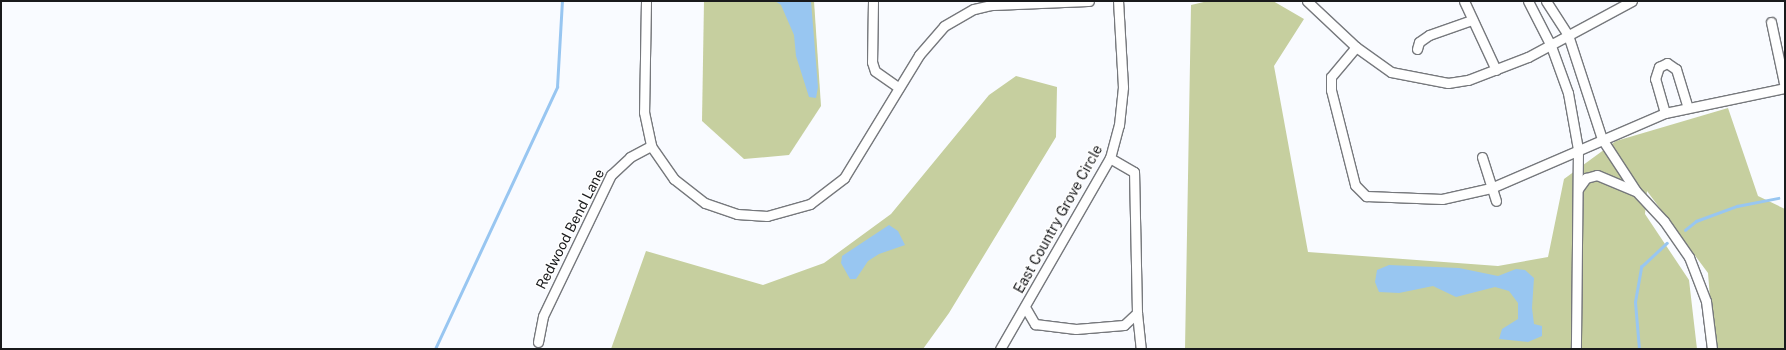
<!DOCTYPE html>
<html>
<head>
<meta charset="utf-8">
<style>
  body { margin:0 }
  #map { position:relative; width:1786px; height:350px; overflow:hidden; background:#f9fbff; font-family:"Public Sans",sans-serif }
  div>[style] { position:absolute }
  [style*='--x'] { left:calc(var(--x)*1px); top:calc(var(--y)*1px); width:calc(var(--w)*1px); rotate:calc(var(--a)*1deg) }
  .green>* { inset:0; background:#c6cf9f }
  .water>* { inset:0; background:#98c6f1 }
  .stream>* { height:2.5px; margin:-1.25px; padding:0 1.25px; transform-origin:1.25px; border-radius:1.25px; background:#98c6f1 }
  .roads { filter:drop-shadow(1px 0 #76787c) drop-shadow(-1px 0 #76787c) drop-shadow(0 1px #76787c) drop-shadow(0 -1px #76787c) }
  .minor>* { height:9px; margin:-4.5px; padding:0 4.5px; transform-origin:4.5px; border-radius:4.5px; background:#fff }
  span { translate:-50% -50%; white-space:nowrap; text-align:center; line-height:1.15; -webkit-text-stroke:3px #fff; paint-order:stroke }
  .street-label { font-size:14px; color:#191a1c }
  .frame { position:absolute; inset:0; border:2px solid #191a1c; pointer-events:none }
</style>
</head>
<body>
<div id="map">
  <div class="green">
    <div style="clip-path:polygon(704px 1px,814px 1px,821px 106px,789px 155px,744px 159px,702px 121px)"></div>
    <div style="clip-path:polygon(1208px 1px,1273px 1px,1304px 19px,1274px 66px,1308px 252px,1498px 266px,1548px 257px,1564px 179px,1616px 141px,1728px 108px,1758px 196px,1785px 209px,1785px 349px,1714px 349px,1708px 273px,1647px 191px,1645px 214px,1689px 280px,1697px 349px,1185px 349px,1191px 5px)"></div>
    <div style="clip-path:polygon(1016px 76px,1057px 87px,1056px 137px,949px 313px,923px 349px,611px 349px,646px 251px,763px 285px,824px 263px,891px 214px,989px 95px)"></div>
  </div>
  <div class="water">
    <div style="clip-path:polygon(775px 1px,811px 1px,818px 87px,816px 98px,809px 97px,796px 56px,794px 35px,781px 5px)"></div>
    <div style="clip-path:polygon(889px 225px,898px 231px,905px 245px,879px 254px,868px 261px,856px 279px,850px 279px,841px 263px,842px 256px)"></div>
    <div style="clip-path:polygon(1389px 265px,1459px 268px,1498px 276px,1516px 269px,1525px 270px,1534px 278px,1532px 308px,1534px 324px,1542px 326px,1542px 336px,1528px 342px,1499px 339px,1502px 329px,1518px 319px,1518px 303px,1509px 291px,1495px 287px,1456px 297px,1433px 286px,1399px 293px,1379px 292px,1375px 282px,1377px 270px)"></div>
  </div>
  <div class="stream">
    <div style="--x:1685;--y:230;--w:14;--a:-39"></div>
    <div style="--x:1696;--y:221;--w:44;--a:-20.1"></div>
    <div style="--x:1737;--y:206;--w:42;--a:-11"></div>
    <div style="--x:435;--y:349;--w:289;--a:-65"></div>
    <div style="--x:557;--y:87;--w:86;--a:-86.7"></div>
    <div style="--x:1639;--y:349;--w:47;--a:-94.9"></div>
    <div style="--x:1635;--y:302;--w:36;--a:-80"></div>
    <div style="--x:1641;--y:267;--w:35;--a:-43"></div>
  </div>
  <div class="roads">
    <div class="minor">
      <div style="--x:646;--y:1;--w:111;--a:91"></div>
      <div style="--x:644;--y:112;--w:35;--a:78"></div>
      <div style="--x:651;--y:146;--w:40;--a:55.1"></div>
      <div style="--x:674;--y:179;--w:39;--a:38"></div>
      <div style="--x:705;--y:203;--w:34;--a:19"></div>
      <div style="--x:737;--y:214;--w:30;--a:4"></div>
      <div style="--x:767;--y:216;--w:45;--a:-15.6"></div>
      <div style="--x:810;--y:204;--w:43;--a:-37.4"></div>
      <div style="--x:844;--y:178;--w:144;--a:-58.6"></div>
      <div style="--x:919;--y:55;--w:38;--a:-49"></div>
      <div style="--x:944;--y:26;--w:34;--a:-30"></div>
      <div style="--x:974;--y:9;--w:18;--a:-13"></div>
      <div style="--x:992;--y:5;--w:97;--a:-2.4"></div>
      <div style="--x:873;--y:1;--w:61;--a:90.9"></div>
      <div style="--x:872;--y:62;--w:9;--a:72"></div>
      <div style="--x:875;--y:71;--w:29;--a:35"></div>
      <div style="--x:1307;--y:1;--w:67;--a:43.2"></div>
      <div style="--x:1356;--y:47;--w:43;--a:35.5"></div>
      <div style="--x:1391;--y:72;--w:58;--a:10.9"></div>
      <div style="--x:1448;--y:83;--w:20;--a:-9"></div>
      <div style="--x:1468;--y:80;--w:64;--a:-21"></div>
      <div style="--x:1528;--y:57;--w:118;--a:-28.3"></div>
      <div style="--x:1464;--y:1;--w:76;--a:65.1"></div>
      <div style="--x:1528;--y:1;--w:51;--a:62.9"></div>
      <div style="--x:1551;--y:46;--w:50;--a:70.1"></div>
      <div style="--x:1568;--y:93;--w:57;--a:79.9"></div>
      <div style="--x:1578;--y:149;--w:200;--a:90.6"></div>
      <div style="--x:1546;--y:1;--w:40;--a:57.1"></div>
      <div style="--x:1568;--y:35;--w:109;--a:71.9"></div>
      <div style="--x:1602;--y:139;--w:62;--a:56.8"></div>
      <div style="--x:1636;--y:191;--w:41;--a:47"></div>
      <div style="--x:1664;--y:221;--w:44;--a:55.2"></div>
      <div style="--x:1689;--y:257;--w:47;--a:68.9"></div>
      <div style="--x:1706;--y:301;--w:48;--a:82.9"></div>
      <div style="--x:1771;--y:22;--w:67;--a:78"></div>
      <div style="--x:1356;--y:47;--w:39;--a:130"></div>
      <div style="--x:1331;--y:77;--w:13;--a:90"></div>
      <div style="--x:1331;--y:90;--w:98;--a:75.8"></div>
      <div style="--x:1355;--y:185;--w:16;--a:45"></div>
      <div style="--x:1366;--y:196;--w:76;--a:2.3"></div>
      <div style="--x:1442;--y:199;--w:50;--a:-12.7"></div>
      <div style="--x:1491;--y:188;--w:189;--a:-23.3"></div>
      <div style="--x:1665;--y:113;--w:123;--a:-11.8"></div>
      <div style="--x:1417;--y:49;--w:7;--a:-74"></div>
      <div style="--x:1419;--y:42;--w:12;--a:-35"></div>
      <div style="--x:1429;--y:35;--w:46;--a:-19.2"></div>
      <div style="--x:1665;--y:113;--w:35;--a:-106"></div>
      <div style="--x:1655;--y:79;--w:13;--a:-72"></div>
      <div style="--x:1659;--y:67;--w:9;--a:-27"></div>
      <div style="--x:1667;--y:63;--w:11;--a:34"></div>
      <div style="--x:1676;--y:69;--w:39;--a:73"></div>
      <div style="--x:1482;--y:157;--w:46;--a:72.3"></div>
      <div style="--x:1578;--y:189;--w:14;--a:-54"></div>
      <div style="--x:1586;--y:178;--w:11;--a:-15"></div>
      <div style="--x:1597;--y:175;--w:41;--a:22.8"></div>
      <div style="--x:1025;--y:307;--w:20;--a:60"></div>
      <div style="--x:1035;--y:324;--w:41;--a:7"></div>
      <div style="--x:1076;--y:329;--w:48;--a:-4.8"></div>
      <div style="--x:1124;--y:325;--w:18;--a:-43"></div>
      <div style="--x:1137;--y:313;--w:141;--a:-91.2"></div>
      <div style="--x:1134;--y:172;--w:28;--a:-150"></div>
      <div style="--x:1137;--y:313;--w:36;--a:84"></div>
      <div style="--x:538;--y:342;--w:26;--a:-79"></div>
      <div style="--x:543;--y:316;--w:157;--a:-64.3"></div>
      <div style="--x:611;--y:175;--w:26;--a:-43"></div>
      <div style="--x:630;--y:157;--w:24;--a:-28"></div>
      <div style="--x:1000;--y:349;--w:220;--a:-60.1"></div>
      <div style="--x:1110;--y:158;--w:34;--a:-75"></div>
      <div style="--x:1119;--y:125;--w:38;--a:-84"></div>
      <div style="--x:1123;--y:87;--w:86;--a:-93.3"></div>
    </div>
  </div>
  <div class="street-label">
    <span style="left:1058px;top:219px;rotate:-61deg">East Country Grove Circle</span>
    <span style="left:570px;top:229px;rotate:-63deg">Redwood Bend Lane</span>
  </div>
  <div class="frame"></div>
</div>
</body>
</html>
